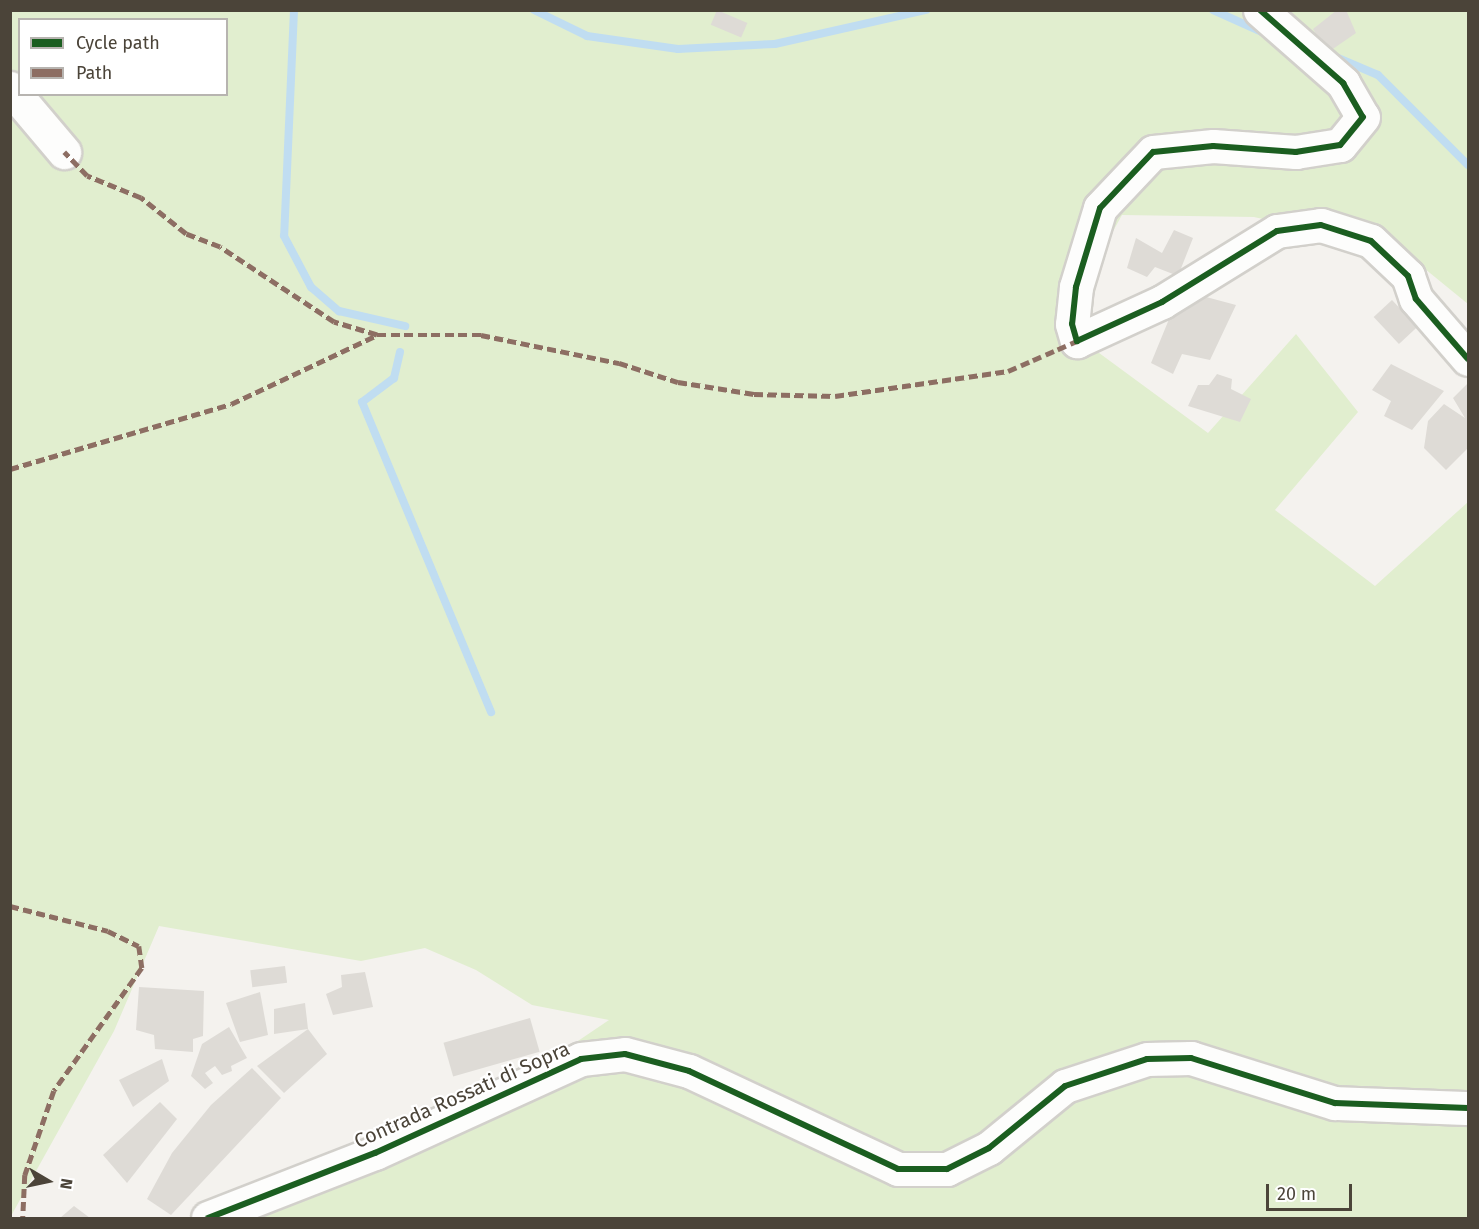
<!DOCTYPE html>
<html>
<head>
<meta charset="utf-8">
<style>
  body { margin:0 }
  #map { position:relative; width:1479px; height:1229px; overflow:hidden; background:#f4f2ee; font-family:"Fira Sans",sans-serif }
  div>[style] { position:absolute }
  [style*='--x'] { left:calc(var(--x)*1px); top:calc(var(--y)*1px); width:calc(var(--w)*1px); rotate:calc(var(--a)*1deg) }
  .green>* { inset:0; background:#e1eecf }
  .stream>* { height:8px; margin:-4px; padding:0 4px; transform-origin:4px; border-radius:4px; background:#c0ddf1 }
  .building>* { inset:0; background:#dedbd6; transform-origin:0 0 }
  .roads { filter:drop-shadow(2px 0 #d2d0cb) drop-shadow(-2px 0 #d2d0cb) drop-shadow(0 2px #d2d0cb) drop-shadow(0 -2px #d2d0cb) }
  .minor>* { height:33px; margin:-16.5px; padding:0 16.5px; transform-origin:16.5px; border-radius:16.5px; background:#fdfdfc }
  .quiet>* { height:4.5px; margin-top:-2.25px; transform-origin:0; background:repeating-linear-gradient(90deg,#8d6e63 0 9px,transparent 0 13.5px) }
  .cycleway>* { height:6px; margin:-3px; padding:0 3px; transform-origin:3px; border-radius:3px; background:#1b5e20 }
  span { translate:-50% -50%; white-space:nowrap; text-align:center; line-height:1.15; -webkit-text-stroke:4.5px #fff; paint-order:stroke }
  .street-label { font-size:20px; color:#4b4439 }
  .frame { position:absolute; inset:0; border:12px solid #4b4439; pointer-events:none }
  .legend { position:absolute; left:18px; top:18px; width:210px; height:78px; box-sizing:border-box; background:#fff; border:2px solid #b7b4b0; margin:0; padding:8px 10px; list-style:none; font-size:18px; color:#4b4439 }
  .legend li { display:flex; align-items:center; gap:12px; height:30px }
  .legend b { width:30px; border:2px solid #b7b4b0 }
  .north { position:absolute; left:18px; top:1151px; width:60px; height:60px; -webkit-text-stroke:4px #fff; paint-order:stroke; rotate:99deg; font-size:16px; font-weight:700; line-height:24px; text-align:center; color:#4b4439 }
  .north::after { content:''; display:block; margin:auto; width:21px; height:27px; background:#4b4439; clip-path:polygon(50% 0,100% 100%,50% 72%,0 100%) }
  .scale { position:absolute; left:1266px; top:1184px; width:86px; height:27px; box-sizing:border-box; border:3px solid #4b4439; border-top:0; padding-left:8px; font-size:18px; line-height:21px; white-space:nowrap; color:#4b4439; -webkit-text-stroke:4px #fff; paint-order:stroke }
</style>
</head>
<body>
<div id="map">
  <div class="green">
    <div style="clip-path:polygon(evenodd,10px 11px,1468px 11px,1468px 304px,1403px 251px,1254px 217px,1122px 215px,1061px 325px,1208px 433px,1296px 334px,1358px 412px,1275px 510px,1375px 586px,1468px 502px,1468px 1218px,236px 1218px,507px 1089px,609px 1020px,532px 1005px,476px 970px,425px 948px,361px 961px,159px 926px,114px 1031px,11px 1216px,10px 11px,20px 20px,226px 20px,226px 94px,20px 94px,20px 20px)"></div>
  </div>
  <div class="stream">
    <div style="--x:294;--y:10;--w:226;--a:92.5"></div>
    <div style="--x:284;--y:236;--w:58;--a:62.1"></div>
    <div style="--x:311;--y:287;--w:37;--a:41"></div>
    <div style="--x:339;--y:311;--w:68;--a:12.8"></div>
    <div style="--x:534;--y:10;--w:59;--a:26.1"></div>
    <div style="--x:587;--y:36;--w:92;--a:8.1"></div>
    <div style="--x:678;--y:49;--w:97;--a:-3"></div>
    <div style="--x:775;--y:44;--w:155;--a:-12.7"></div>
    <div style="--x:1213;--y:10;--w:66;--a:24.2"></div>
    <div style="--x:1331;--y:55;--w:51;--a:23.1"></div>
    <div style="--x:1378;--y:75;--w:127;--a:45"></div>
    <div style="--x:400;--y:352;--w:27;--a:103"></div>
    <div style="--x:394;--y:378;--w:40;--a:143"></div>
    <div style="--x:362;--y:402;--w:336;--a:67.4"></div>
  </div>
  <div class="building">
    <div style="left:717px;top:10px;width:33px;height:16px;rotate:23deg"></div>
    <div style="clip-path:polygon(1337px 10px,1346px 10px,1356px 33px,1327px 53px,1313px 29px)"></div>
    <div style="clip-path:polygon(1174px 230px,1193px 238px,1178px 276px,1155px 267px,1147px 277px,1127px 268px,1136px 238px,1162px 253px)"></div>
    <div style="clip-path:polygon(1195px 294px,1236px 305px,1210px 360px,1182px 354px,1173px 374px,1151px 363px,1174px 307px)"></div>
    <div style="left:1392px;top:300px;width:37px;height:25px;rotate:47deg"></div>
    <div style="clip-path:polygon(1391px 364px,1444px 391px,1412px 430px,1384px 416px,1391px 401px,1372px 390px)"></div>
    <div style="clip-path:polygon(1217px 374px,1232px 379px,1231px 389px,1251px 399px,1240px 422px,1188px 406px,1198px 385px,1209px 385px)"></div>
    <div style="clip-path:polygon(1468px 383px,1468px 448px,1446px 470px,1424px 448px,1428px 421px,1444px 404px,1465px 418px,1453px 398px)"></div>
    <div style="left:285px;top:966px;width:17px;height:35px;rotate:83deg"></div>
    <div style="clip-path:polygon(365px 972px,373px 1007px,333px 1015px,326px 994px,342px 987px,341px 975px)"></div>
    <div style="clip-path:polygon(139px 987px,204px 991px,203px 1036px,193px 1039px,193px 1052px,155px 1049px,154px 1035px,136px 1030px)"></div>
    <div style="clip-path:polygon(260px 992px,268px 1035px,240px 1042px,226px 1003px)"></div>
    <div style="clip-path:polygon(305px 1003px,308px 1029px,274px 1034px,274px 1009px)"></div>
    <div style="left:530px;top:1018px;width:35px;height:90px;rotate:74deg"></div>
    <div style="clip-path:polygon(229px 1027px,247px 1058px,231px 1066px,232px 1071px,222px 1075px,215px 1066px,205px 1073px,213px 1083px,205px 1089px,191px 1076px,202px 1044px)"></div>
    <div style="clip-path:polygon(308px 1029px,327px 1054px,284px 1093px,257px 1066px)"></div>
    <div style="clip-path:polygon(162px 1059px,169px 1081px,133px 1107px,119px 1080px)"></div>
    <div style="clip-path:polygon(252px 1068px,281px 1098px,171px 1215px,147px 1199px,172px 1153px,211px 1105px)"></div>
    <div style="clip-path:polygon(160px 1102px,177px 1119px,127px 1183px,103px 1155px)"></div>
    <div style="clip-path:polygon(74px 1206px,90px 1218px,60px 1218px)"></div>
  </div>
  <div class="roads">
    <div class="minor">
      <div style="--x:1260;--y:10;--w:111;--a:41.3"></div>
      <div style="--x:1343;--y:83;--w:39;--a:60"></div>
      <div style="--x:1363;--y:117;--w:36;--a:129"></div>
      <div style="--x:1340;--y:145;--w:45;--a:171"></div>
      <div style="--x:1296;--y:152;--w:83;--a:-175.9"></div>
      <div style="--x:1213;--y:146;--w:60;--a:174.3"></div>
      <div style="--x:1153;--y:152;--w:77;--a:133.4"></div>
      <div style="--x:1100;--y:208;--w:83;--a:106.9"></div>
      <div style="--x:1076;--y:287;--w:37;--a:96"></div>
      <div style="--x:1072;--y:324;--w:18;--a:74"></div>
      <div style="--x:1077;--y:341;--w:94;--a:-24.6"></div>
      <div style="--x:1162;--y:302;--w:135;--a:-31.7"></div>
      <div style="--x:1277;--y:231;--w:44;--a:-7.8"></div>
      <div style="--x:1321;--y:225;--w:52;--a:17.7"></div>
      <div style="--x:1371;--y:241;--w:51;--a:43.4"></div>
      <div style="--x:1408;--y:276;--w:24;--a:71"></div>
      <div style="--x:1416;--y:299;--w:79;--a:49.1"></div>
      <div style="--x:10;--y:88;--w:84;--a:49.8"></div>
      <div style="--x:208;--y:1218;--w:179;--a:-21.3"></div>
      <div style="--x:375;--y:1153;--w:226;--a:-24.5"></div>
      <div style="--x:581;--y:1059;--w:44;--a:-6.5"></div>
      <div style="--x:625;--y:1054;--w:66;--a:14.9"></div>
      <div style="--x:689;--y:1071;--w:231;--a:25.1"></div>
      <div style="--x:898;--y:1169;--w:49;--a:0"></div>
      <div style="--x:947;--y:1169;--w:47;--a:-26.6"></div>
      <div style="--x:989;--y:1148;--w:98;--a:-39.2"></div>
      <div style="--x:1065;--y:1086;--w:86;--a:-18.2"></div>
      <div style="--x:1147;--y:1059;--w:44;--a:-1.3"></div>
      <div style="--x:1191;--y:1058;--w:151;--a:17.4"></div>
      <div style="--x:1335;--y:1103;--w:133;--a:2.2"></div>
    </div>
  </div>
  <div class="quiet">
    <div style="--x:377;--y:335;--w:104;--a:0"></div>
    <div style="--x:481;--y:335;--w:141;--a:11.5"></div>
    <div style="--x:619;--y:363;--w:62;--a:17.9"></div>
    <div style="--x:678;--y:382;--w:77;--a:9"></div>
    <div style="--x:754;--y:394;--w:81;--a:1.4"></div>
    <div style="--x:835;--y:396;--w:175;--a:-8.2"></div>
    <div style="--x:1008;--y:371;--w:75;--a:-23.5"></div>
    <div style="--x:10;--y:469;--w:230;--a:-16.4"></div>
    <div style="--x:231;--y:404;--w:161;--a:-25.3"></div>
    <div style="--x:377;--y:335;--w:45;--a:-163.2"></div>
    <div style="--x:334;--y:322;--w:136;--a:-146.7"></div>
    <div style="--x:220;--y:247;--w:36;--a:-159"></div>
    <div style="--x:186;--y:234;--w:58;--a:-141.3"></div>
    <div style="--x:141;--y:198;--w:58;--a:-157.8"></div>
    <div style="--x:87;--y:176;--w:33;--a:-134"></div>
    <div style="--x:10;--y:906;--w:101;--a:14.3"></div>
    <div style="--x:108;--y:931;--w:34;--a:26"></div>
    <div style="--x:139;--y:946;--w:22;--a:82"></div>
    <div style="--x:142;--y:968;--w:151;--a:125.6"></div>
    <div style="--x:54;--y:1091;--w:89;--a:109"></div>
    <div style="--x:25;--y:1175;--w:43;--a:92.7"></div>
  </div>
  <div class="cycleway">
    <div style="--x:1260;--y:10;--w:111;--a:41.3"></div>
    <div style="--x:1343;--y:83;--w:39;--a:60"></div>
    <div style="--x:1363;--y:117;--w:36;--a:129"></div>
    <div style="--x:1340;--y:145;--w:45;--a:171"></div>
    <div style="--x:1296;--y:152;--w:83;--a:-175.9"></div>
    <div style="--x:1213;--y:146;--w:60;--a:174.3"></div>
    <div style="--x:1153;--y:152;--w:77;--a:133.4"></div>
    <div style="--x:1100;--y:208;--w:83;--a:106.9"></div>
    <div style="--x:1076;--y:287;--w:37;--a:96"></div>
    <div style="--x:1072;--y:324;--w:18;--a:74"></div>
    <div style="--x:1077;--y:341;--w:94;--a:-24.6"></div>
    <div style="--x:1162;--y:302;--w:135;--a:-31.7"></div>
    <div style="--x:1277;--y:231;--w:44;--a:-7.8"></div>
    <div style="--x:1321;--y:225;--w:52;--a:17.7"></div>
    <div style="--x:1371;--y:241;--w:51;--a:43.4"></div>
    <div style="--x:1408;--y:276;--w:24;--a:71"></div>
    <div style="--x:1416;--y:299;--w:79;--a:49.1"></div>
    <div style="--x:208;--y:1218;--w:179;--a:-21.3"></div>
    <div style="--x:375;--y:1153;--w:226;--a:-24.5"></div>
    <div style="--x:581;--y:1059;--w:44;--a:-6.5"></div>
    <div style="--x:625;--y:1054;--w:66;--a:14.9"></div>
    <div style="--x:689;--y:1071;--w:231;--a:25.1"></div>
    <div style="--x:898;--y:1169;--w:49;--a:0"></div>
    <div style="--x:947;--y:1169;--w:47;--a:-26.6"></div>
    <div style="--x:989;--y:1148;--w:98;--a:-39.2"></div>
    <div style="--x:1065;--y:1086;--w:86;--a:-18.2"></div>
    <div style="--x:1147;--y:1059;--w:44;--a:-1.3"></div>
    <div style="--x:1191;--y:1058;--w:151;--a:17.4"></div>
    <div style="--x:1335;--y:1103;--w:133;--a:2.2"></div>
  </div>
  <div class="street-label">
    <span style="left:462px;top:1095px;rotate:-24deg">Contrada Rossati di Sopra</span>
  </div>
  <div class="frame"></div>
  <ul class="legend">
  <li><b style="height:8px;background:#1b5e20"></b>Cycle path</li>
  <li><b style="height:8px;background:#8d6e63"></b>Path</li>
  </ul>
  <div class="north">N</div>
  <div class="scale">20 m</div>
</div>
</body>
</html>
